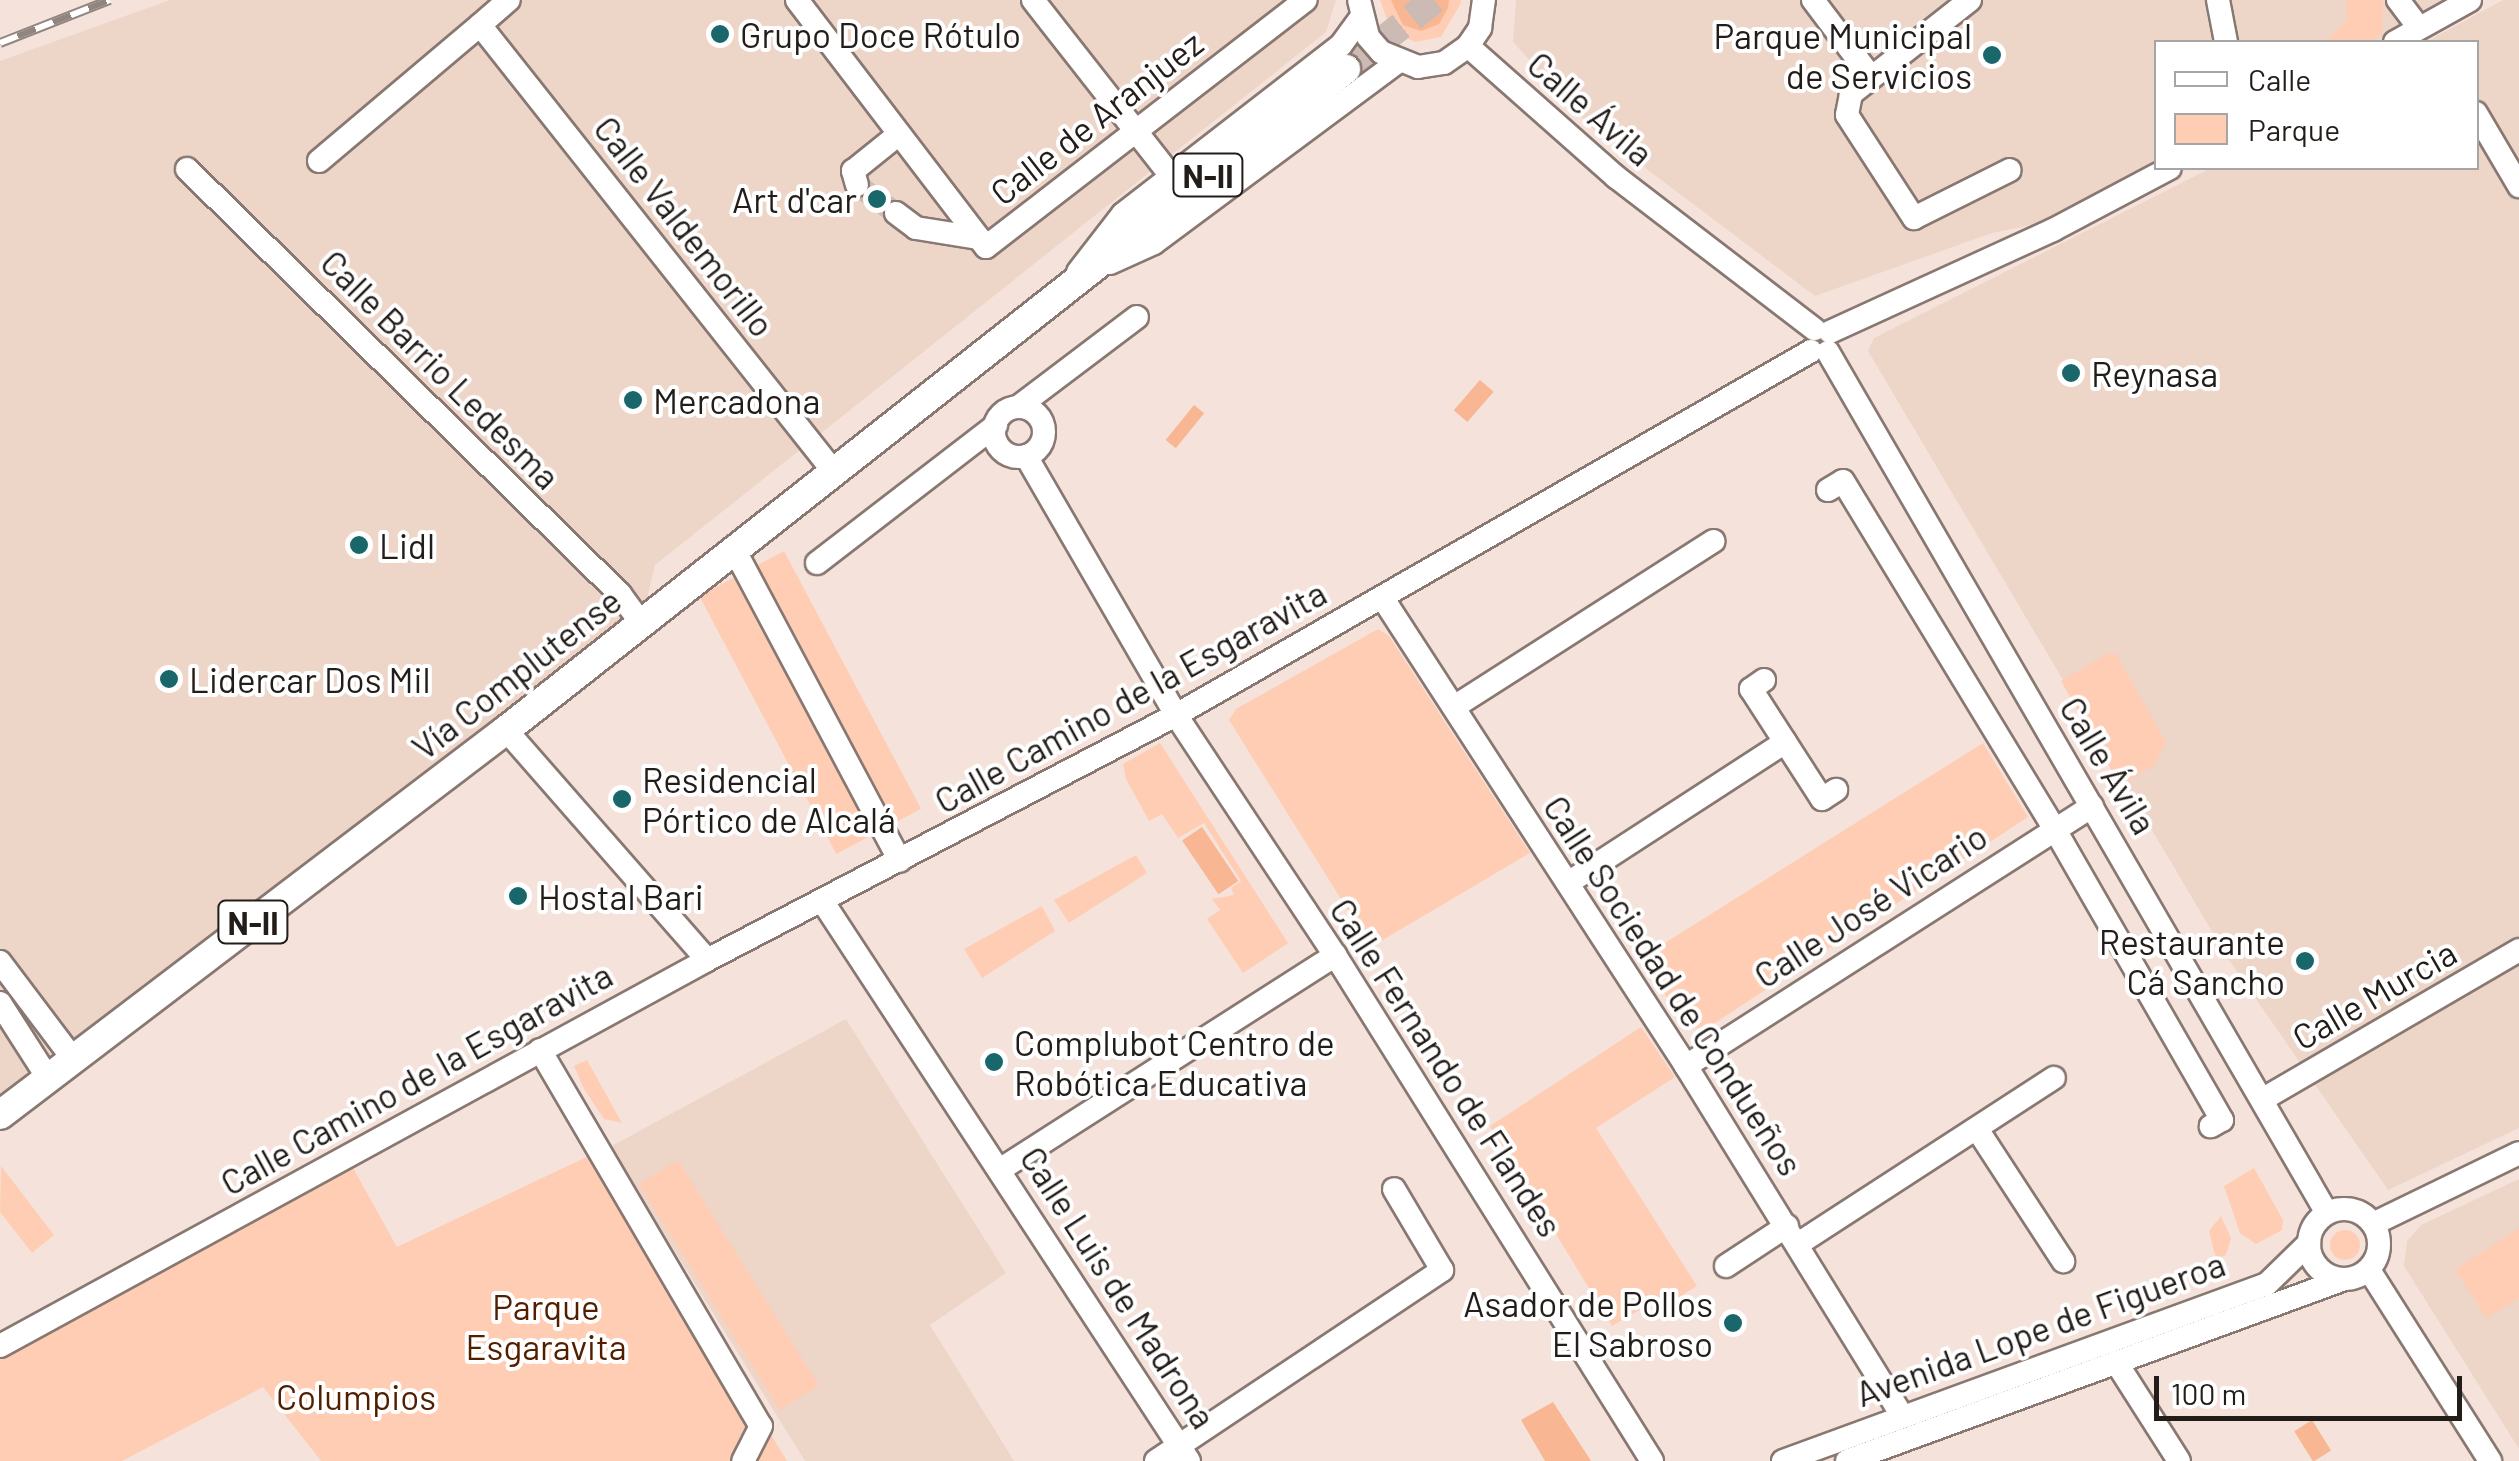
<!DOCTYPE html>
<html>
<head>
<meta charset="utf-8">
<style>
  body { margin:0 }
  #map { position:relative; width:2519px; height:1461px; overflow:hidden; background:#f5e3db; font-family:Barlow,sans-serif }
  div>[style] { position:absolute }
  [style*='--x'] { left:calc(var(--x)*1px); top:calc(var(--y)*1px); width:calc(var(--w)*1px); rotate:calc(var(--a)*1deg) }
  .built>* { inset:0; background:#edd5c8 }
  .green>* { inset:0; background:#fecdb4; transform-origin:0 0 }
  .round { border-radius:50% }
  .water>* { inset:0; background:#f8b693; transform-origin:0 0 }
  .minor-tunnel>* { height:22px; margin-top:-11px; transform-origin:0; background:repeating-linear-gradient(90deg,#cbbbb4 0 22px,transparent 0 33px) }
  .major-tunnel>* { height:28px; margin-top:-14px; transform-origin:0; background:repeating-linear-gradient(90deg,#cbbbb4 0 28px,transparent 0 42px) }
  .roads { filter:drop-shadow(2px 0 #887871) drop-shadow(-2px 0 #887871) drop-shadow(0 2px #887871) drop-shadow(0 -2px #887871) }
  .minor>* { height:22px; margin:-11px; padding:0 11px; transform-origin:11px; border-radius:11px; background:#fff }
  .minor>.ring { margin:-11px; padding:0; box-sizing:content-box; background:none; border:22px solid #fff; border-radius:50% }
  .major>* { height:28px; margin:-14px; padding:0 14px; transform-origin:14px; border-radius:14px; background:#fff }
  .rail>* { height:10px; margin-top:-5px; transform-origin:0; background:repeating-linear-gradient(90deg,#fff 0 19px,#918580 0 38px); box-sizing:border-box; border-block:2px solid #918580 }
  .dots>* { width:28px; height:28px; translate:-50% -50%; box-sizing:border-box; border:5px solid #fff; border-radius:50% }
  span { translate:-50% -50%; white-space:nowrap; text-align:center; line-height:1.15; -webkit-text-stroke:8px #fff; paint-order:stroke }
  .shield-label span { padding:2px 8px; background:#fff; border:2px solid; border-radius:8px; -webkit-text-stroke-width:0 }
  .shield-label { font-size:32px; color:#231d1a; font-weight:700 }
  .poi-label { font-size:35px; color:#231d1a }
  .left { translate:0 -50%; text-align:left }
  .right { translate:-100% -50%; text-align:right }
  .street-label { font-size:35px; color:#231d1a }
  .park-label { font-size:35px; color:#511f00 }
  .legend { position:absolute; left:2154px; top:40px; width:325px; height:130px; box-sizing:border-box; background:#fff; border:2px solid #a7a5a3; margin:0; padding:12px 18px; list-style:none; font-size:30px; color:#231d1a }
  .legend li { display:flex; align-items:center; gap:20px; height:50px }
  .legend b { width:50px; border:2px solid #a7a5a3 }
  .scale { position:absolute; left:2154px; top:1376px; width:308px; height:45px; box-sizing:border-box; border:5px solid #231d1a; border-top:0; padding-left:12px; font-size:30px; line-height:35px; white-space:nowrap; color:#231d1a; -webkit-text-stroke:8px #fff; paint-order:stroke }
</style>
</head>
<body>
<div id="map">
  <div class="built">
    <div style="clip-path:polygon(170px 0,1336px 0,1326px 32px,655px 565px,641px 623px,0 1115px,0 61px)"></div>
    <div style="clip-path:polygon(1516px 0,2462px 0,2385px 42px,2156px 42px,2156px 168px,2062px 219px,1992px 233px,1815px 296px,1591px 127px,1513px 42px)"></div>
    <div style="clip-path:polygon(2503px 0,2519px 0,2519px 1128px,2388px 1190px,2229px 960px,1868px 351px,1874px 338px,2211px 168px,2476px 168px,2476px 42px,2426px 42px)"></div>
    <div style="clip-path:polygon(846px 1019px,1006px 1273px,930px 1325px,1014px 1461px,805px 1461px,610px 1147px)"></div>
    <div style="clip-path:polygon(2519px 1179px,2519px 1449px,2404px 1266px,2407px 1241px,2421px 1225px)"></div>
  </div>
  <div class="green">
    <div style="clip-path:polygon(1380px 0,1461px 0,1461px 3px,1441px 37px,1415px 42px,1391px 30px)"></div>
    <div style="clip-path:polygon(2346px 0,2383px 0,2382px 34px,2369px 42px,2325px 42px,2347px 20px)"></div>
    <div style="left:784px;top:551px;width:292px;height:96px;rotate:62deg"></div>
    <div style="clip-path:polygon(1378px 629px,1389px 636px,1530px 853px,1371px 947px,1229px 720px,1236px 709px)"></div>
    <div style="clip-path:polygon(2107px 654px,2116px 654px,2166px 742px,2153px 766px,2120px 785px,2061px 681px)"></div>
    <div style="clip-path:polygon(1160px 743px,1288px 943px,1243px 973px,1207px 919px,1220px 910px,1212px 899px,1234px 895px,1231px 888px,1241px 881px,1204px 823px,1178px 838px,1162px 814px,1149px 821px,1126px 779px,1123px 764px)"></div>
    <div style="clip-path:polygon(1983px 743px,2028px 817px,1709px 1027px,1688px 1029px,1641px 958px)"></div>
    <div style="clip-path:polygon(1136px 855px,1147px 873px,1069px 923px,1054px 900px)"></div>
    <div style="clip-path:polygon(1042px 906px,1055px 931px,982px 978px,964px 949px)"></div>
    <div style="clip-path:polygon(1641px 1027px,1675px 1077px,1596px 1128px,1697px 1286px,1674px 1300px,1669px 1293px,1612px 1326px,1490px 1126px)"></div>
    <div style="clip-path:polygon(587px 1060px,622px 1123px,604px 1119px,584px 1089px,574px 1066px)"></div>
    <div style="clip-path:polygon(599px 1151px,787px 1461px,321px 1461px,263px 1387px,122px 1461px,0 1461px,0 1354px,352px 1166px,397px 1247px)"></div>
    <div style="left:678px;top:1160px;width:266px;height:46px;rotate:58deg"></div>
    <div style="clip-path:polygon(1px 1166px,54px 1235px,32px 1253px,0 1212px)"></div>
    <div style="clip-path:polygon(2254px 1168px,2283px 1220px,2282px 1230px,2256px 1244px,2240px 1233px,2224px 1186px)"></div>
    <div style="clip-path:polygon(2221px 1216px,2231px 1238px,2226px 1255px,2216px 1259px,2209px 1231px)"></div>
    <div style="clip-path:polygon(2519px 1228px,2519px 1298px,2487px 1318px,2455px 1270px)"></div>
    <div class="round" style="left:2330px;top:1230px;width:30px;height:30px"></div>
  </div>
  <div class="water">
    <div style="clip-path:polygon(1391px 0,1449px 0,1448px 8px,1439px 24px,1421px 31px,1403px 25px)"></div>
    <div style="left:1480px;top:380px;width:18px;height:40px;rotate:41deg"></div>
    <div style="left:1194px;top:405px;width:13px;height:45px;rotate:39deg"></div>
    <div style="left:1202px;top:827px;width:65px;height:24px;rotate:56deg"></div>
    <div style="clip-path:polygon(1553px 1402px,1591px 1461px,1545px 1461px,1521px 1420px)"></div>
    <div style="left:2312px;top:1420px;width:36px;height:21px;rotate:58deg"></div>
  </div>
  <div class="minor-tunnel">
    <div style="--x:857;--y:185;--w:48;--a:35.7"></div>
  </div>
  <div class="major-tunnel">
    <div style="--x:1346;--y:69;--w:112;--a:-38.1"></div>
  </div>
  <div class="roads">
    <div class="minor">
      <div style="--x:797;--y:0;--w:311;--a:52.6"></div>
      <div style="--x:986;--y:247;--w:404;--a:-37.7"></div>
      <div style="--x:1033;--y:0;--w:224;--a:51.9"></div>
      <div style="--x:1359;--y:0;--w:38;--a:76"></div>
      <div style="--x:1368;--y:37;--w:20;--a:49"></div>
      <div style="--x:1381;--y:52;--w:40;--a:22"></div>
      <div style="--x:1418;--y:67;--w:26;--a:-9"></div>
      <div style="--x:1444;--y:63;--w:29;--a:-35"></div>
      <div style="--x:1468;--y:46;--w:22;--a:-56"></div>
      <div style="--x:1480;--y:28;--w:28;--a:-82"></div>
      <div style="--x:1813;--y:0;--w:96;--a:53"></div>
      <div style="--x:1970;--y:0;--w:152;--a:141.7"></div>
      <div style="--x:1851;--y:94;--w:21;--a:101"></div>
      <div style="--x:1847;--y:115;--w:123;--a:57"></div>
      <div style="--x:1914;--y:218;--w:107;--a:-26.6"></div>
      <div style="--x:2218;--y:0;--w:43;--a:79.2"></div>
      <div style="--x:2398;--y:0;--w:35;--a:53"></div>
      <div style="--x:480;--y:25;--w:38;--a:-41"></div>
      <div style="--x:2395;--y:42;--w:86;--a:-29.2"></div>
      <div style="--x:1468;--y:46;--w:198;--a:41.5"></div>
      <div style="--x:1616;--y:177;--w:250;--a:37.5"></div>
      <div style="--x:2476;--y:113;--w:85;--a:59.5"></div>
      <div style="--x:319;--y:161;--w:211;--a:-40.2"></div>
      <div style="--x:480;--y:25;--w:570;--a:51.62"></div>
      <div style="--x:187;--y:169;--w:607;--a:44.47"></div>
      <div style="--x:620;--y:594;--w:36;--a:54"></div>
      <div style="--x:857;--y:185;--w:15;--a:-106"></div>
      <div style="--x:853;--y:171;--w:59;--a:-38.8"></div>
      <div style="--x:896;--y:213;--w:25;--a:37"></div>
      <div style="--x:916;--y:228;--w:64;--a:9"></div>
      <div style="--x:1110;--y:263;--w:48;--a:-24.4"></div>
      <div style="--x:1154;--y:243;--w:304;--a:-36.6"></div>
      <div style="--x:1078;--y:272;--w:73;--a:-52.2"></div>
      <div style="--x:1123;--y:214;--w:276;--a:-37.8"></div>
      <div style="--x:1341;--y:45;--w:32;--a:-54"></div>
      <div style="--x:1830;--y:332;--w:245;--a:-24.6"></div>
      <div style="--x:2053;--y:230;--w:132;--a:-27.9"></div>
      <div style="--x:1828;--y:352;--w:995;--a:59.91"></div>
      <div style="--x:1018;--y:407;--w:149;--a:-37.1"></div>
      <div class="ring" style="left:994px;top:407px;width:28px;height:28px"></div>
      <div style="--x:1026;--y:456;--w:299;--a:59.9"></div>
      <div style="--x:1176;--y:715;--w:288;--a:56.5"></div>
      <div style="--x:1335;--y:955;--w:597;--a:57.93"></div>
      <div style="--x:1828;--y:490;--w:17;--a:-31"></div>
      <div style="--x:1843;--y:481;--w:406;--a:58.7"></div>
      <div style="--x:2054;--y:828;--w:337;--a:60.1"></div>
      <div style="--x:2222;--y:1120;--w:13;--a:151"></div>
      <div style="--x:734;--y:549;--w:353;--a:62"></div>
      <div style="--x:817;--y:563;--w:226;--a:-37.6"></div>
      <div style="--x:1382;--y:597;--w:559;--a:57.05"></div>
      <div style="--x:1686;--y:1066;--w:409;--a:58.3"></div>
      <div style="--x:1764;--y:680;--w:16;--a:145"></div>
      <div style="--x:1751;--y:689;--w:131;--a:57.2"></div>
      <div style="--x:1822;--y:799;--w:17;--a:-33"></div>
      <div style="--x:1454;--y:707;--w:308;--a:-32.6"></div>
      <div style="--x:506;--y:730;--w:305;--a:48.8"></div>
      <div style="--x:1568;--y:883;--w:259;--a:-33"></div>
      <div style="--x:823;--y:902;--w:668;--a:56.79"></div>
      <div style="--x:0;--y:962;--w:121;--a:53"></div>
      <div style="--x:0;--y:1003;--w:89;--a:57.4"></div>
      <div style="--x:540;--y:1050;--w:436;--a:59.6"></div>
      <div style="--x:761;--y:1426;--w:39;--a:117"></div>
      <div style="--x:1686;--y:1066;--w:482;--a:-32.6"></div>
      <div style="--x:2265;--y:1098;--w:294;--a:-30.2"></div>
      <div style="--x:1977;--y:1129;--w:158;--a:56.9"></div>
      <div style="--x:1001;--y:1169;--w:397;--a:-32.6"></div>
      <div class="ring" style="left:2309px;top:1209px;width:48px;height:48px"></div>
      <div style="--x:2373;--y:1224;--w:162;--a:-25.9"></div>
      <div style="--x:1798;--y:1244;--w:305;--a:-33"></div>
      <div style="--x:1726;--y:1266;--w:73;--a:-33.3"></div>
      <div style="--x:2369;--y:1270;--w:226;--a:57.6"></div>
      <div style="--x:0;--y:1346;--w:806;--a:-28.63"></div>
      <div style="--x:707;--y:960;--w:529;--a:-27.58"></div>
      <div style="--x:1176;--y:715;--w:732;--a:-29.82"></div>
      <div style="--x:2116;--y:1362;--w:117;--a:57.5"></div>
      <div style="--x:1156;--y:1461;--w:344;--a:-33.7"></div>
      <div style="--x:1442;--y:1270;--w:94;--a:-120.7"></div>
      <div style="--x:1783;--y:1461;--w:515;--a:-20.09"></div>
      <div style="--x:2267;--y:1284;--w:59;--a:-44.3"></div>
      <div style="--x:1847;--y:1461;--w:527;--a:-20.09"></div>
    </div>
    <div class="major">
      <div style="--x:0;--y:1115;--w:636;--a:-37.27"></div>
      <div style="--x:506;--y:730;--w:1069;--a:-38.2"></div>
    </div>
  </div>
  <div class="rail">
    <div style="--x:0;--y:43;--w:118;--a:-21.4"></div>
  </div>
  <div class="dots">
    <div style="left:720px;top:34px;background:#19676a"></div>
    <div style="left:1992px;top:55px;background:#19676a"></div>
    <div style="left:877px;top:199px;background:#19676a"></div>
    <div style="left:2071px;top:373px;background:#19676a"></div>
    <div style="left:633px;top:400px;background:#19676a"></div>
    <div style="left:359px;top:545px;background:#19676a"></div>
    <div style="left:169px;top:679px;background:#19676a"></div>
    <div style="left:622px;top:799px;background:#19676a"></div>
    <div style="left:518px;top:896px;background:#19676a"></div>
    <div style="left:2305px;top:961px;background:#19676a"></div>
    <div style="left:994px;top:1062px;background:#19676a"></div>
    <div style="left:1733px;top:1323px;background:#19676a"></div>
  </div>
  <div class="shield-label">
    <span style="left:1208px;top:175px">N-II</span>
    <span style="left:253px;top:922px">N-II</span>
  </div>
  <div class="poi-label">
    <span class="left" style="left:740px;top:34px">Grupo Doce Rótulo</span>
    <span class="right" style="left:1972px;top:55px">Parque Municipal<br>de Servicios</span>
    <span class="right" style="left:857px;top:199px">Art d'car</span>
    <span class="left" style="left:2091px;top:373px">Reynasa</span>
    <span class="left" style="left:653px;top:400px">Mercadona</span>
    <span class="left" style="left:379px;top:545px">Lidl</span>
    <span class="left" style="left:189px;top:679px">Lidercar Dos Mil</span>
    <span class="left" style="left:642px;top:799px">Residencial<br>Pórtico de Alcalá</span>
    <span class="left" style="left:538px;top:896px">Hostal Bari</span>
    <span class="right" style="left:2285px;top:961px">Restaurante<br>Cá Sancho</span>
    <span class="left" style="left:1014px;top:1062px">Complubot Centro de<br>Robótica Educativa</span>
    <span class="right" style="left:1713px;top:1323px">Asador de Pollos<br>El Sabroso</span>
  </div>
  <div class="street-label">
    <span style="left:1591px;top:108px;rotate:41deg">Calle Ávila</span>
    <span style="left:1096px;top:117px;rotate:-38deg">Calle de Aranjuez</span>
    <span style="left:685px;top:226px;rotate:52deg">Calle Valdemorillo</span>
    <span style="left:441px;top:369px;rotate:45deg">Calle Barrio Ledesma</span>
    <span style="left:516px;top:673px;rotate:-38deg">Vía Complutense</span>
    <span style="left:1130px;top:696px;rotate:-29deg">Calle Camino de la Esgaravita</span>
    <span style="left:2109px;top:765px;rotate:59deg">Calle Ávila</span>
    <span style="left:1870px;top:905px;rotate:-33deg">Calle José Vicario</span>
    <span style="left:1674px;top:985px;rotate:57deg">Calle Sociedad de Condueños</span>
    <span style="left:2374px;top:994px;rotate:-30deg">Calle Murcia</span>
    <span style="left:1447px;top:1067px;rotate:57deg">Calle Fernando de Flandes</span>
    <span style="left:416px;top:1078px;rotate:-29deg">Calle Camino de la Esgaravita</span>
    <span style="left:1119px;top:1287px;rotate:57deg">Calle Luis de Madrona</span>
    <span style="left:2040px;top:1328px;rotate:-20deg">Avenida Lope de Figueroa</span>
  </div>
  <div class="park-label">
    <span style="left:546px;top:1326px">Parque<br>Esgaravita</span>
    <span style="left:356px;top:1396px">Columpios</span>
  </div>
  <ul class="legend">
  <li><b style="height:12px;background:#fff"></b>Calle</li>
  <li><b style="height:28px;background:#fecdb4"></b>Parque</li>
  </ul>
  <div class="scale">100 m</div>
</div>
</body>
</html>
